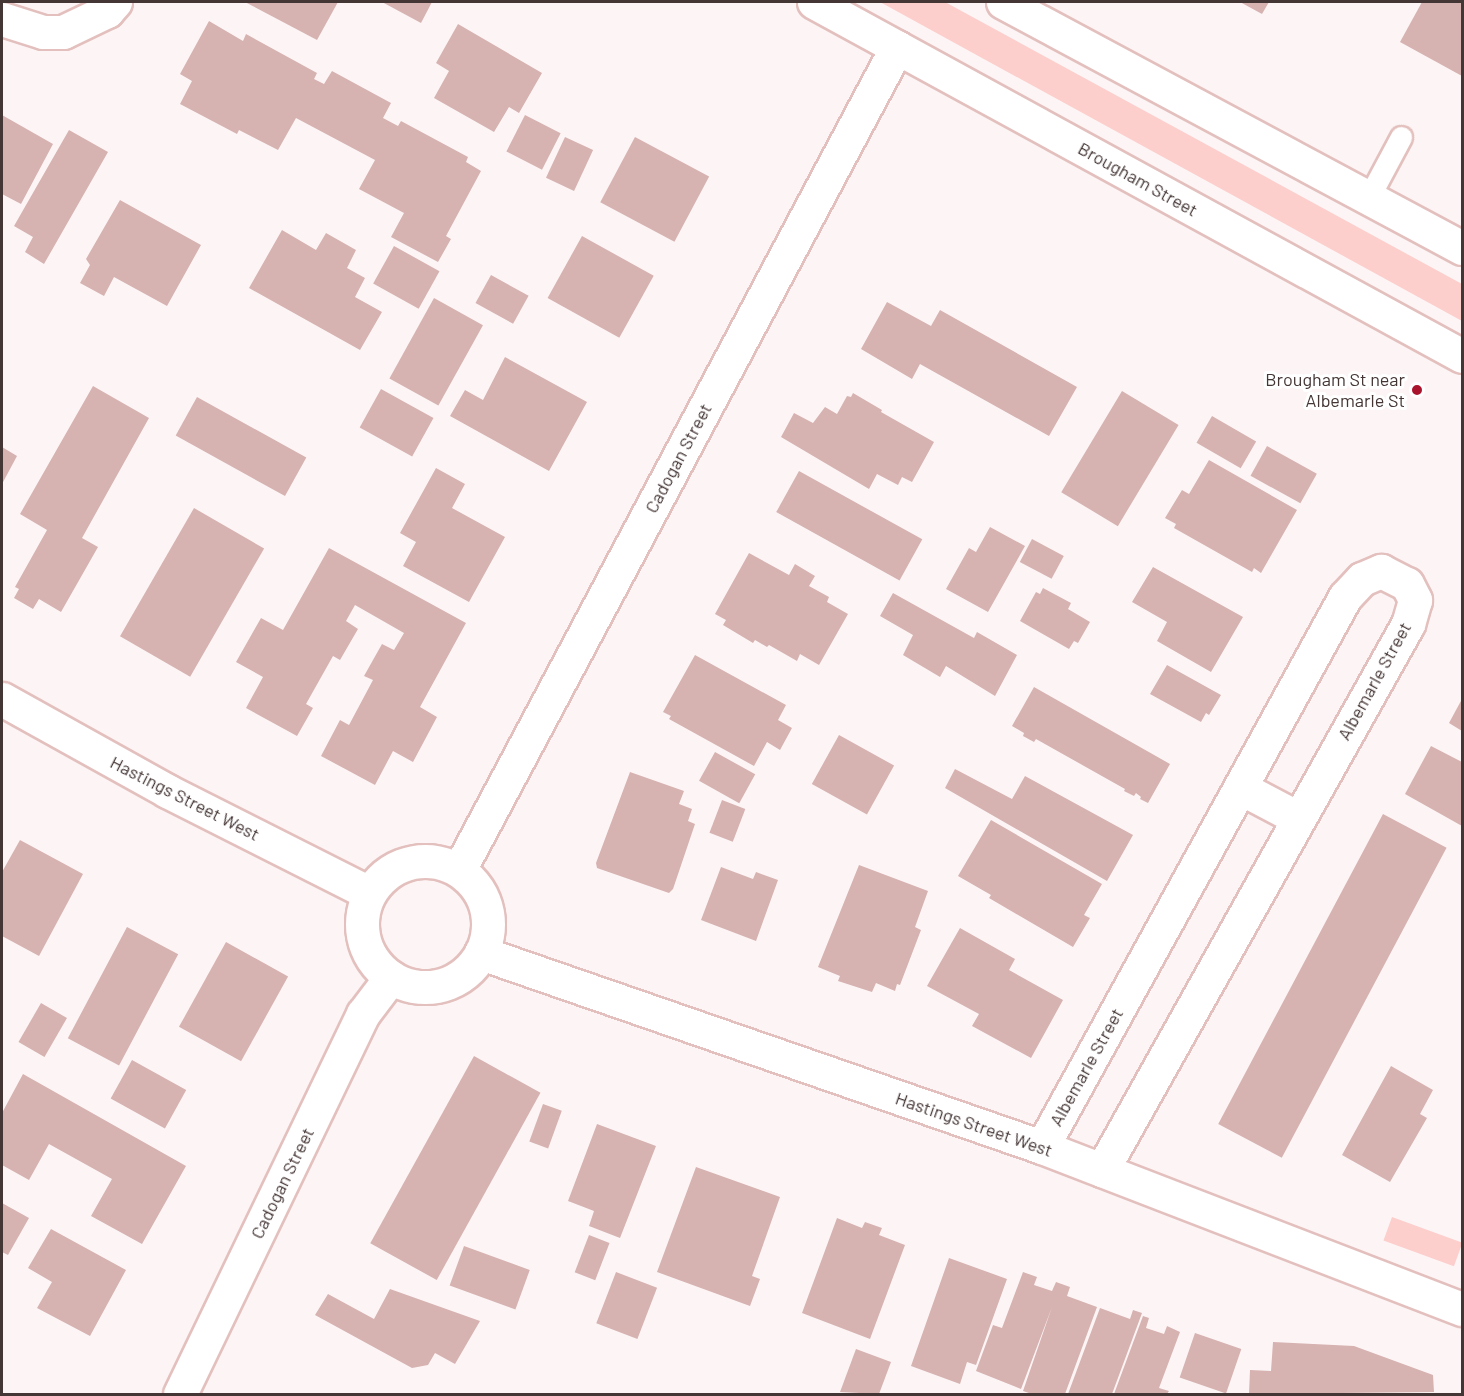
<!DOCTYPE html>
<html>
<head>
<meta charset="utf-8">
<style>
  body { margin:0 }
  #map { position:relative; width:1464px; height:1396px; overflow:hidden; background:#fdf5f5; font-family:Barlow,sans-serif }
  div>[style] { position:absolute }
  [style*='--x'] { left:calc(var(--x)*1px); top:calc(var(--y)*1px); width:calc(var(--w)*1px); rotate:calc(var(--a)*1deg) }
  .green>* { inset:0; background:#fccecc; transform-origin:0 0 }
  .building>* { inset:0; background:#d6b2b1; transform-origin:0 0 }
  .roads { filter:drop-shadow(2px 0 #e3c0be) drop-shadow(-2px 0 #e3c0be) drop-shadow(0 2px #e3c0be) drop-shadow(0 -2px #e3c0be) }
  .lane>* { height:21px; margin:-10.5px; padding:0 10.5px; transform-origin:10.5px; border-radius:10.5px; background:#fff }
  .street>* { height:33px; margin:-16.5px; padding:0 16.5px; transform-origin:16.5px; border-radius:16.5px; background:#fff }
  .street>.ring { margin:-16.5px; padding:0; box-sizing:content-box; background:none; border:33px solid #fff; border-radius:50% }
  .highway>* { height:33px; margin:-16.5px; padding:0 16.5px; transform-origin:16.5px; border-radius:16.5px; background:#fff }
  .dots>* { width:16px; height:16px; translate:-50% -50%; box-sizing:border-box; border:3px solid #fff; border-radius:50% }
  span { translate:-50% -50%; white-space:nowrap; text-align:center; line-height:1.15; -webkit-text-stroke:6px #fff; paint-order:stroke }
  .street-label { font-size:18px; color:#443635 }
  .poi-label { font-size:18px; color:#443635 }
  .right { translate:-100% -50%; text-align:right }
  .frame { position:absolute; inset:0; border:3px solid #443635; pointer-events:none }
</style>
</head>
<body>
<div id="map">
  <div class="green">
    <div style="clip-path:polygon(880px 2px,945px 2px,1462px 284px,1462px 321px)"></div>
    <div style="left:1392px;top:1217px;width:75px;height:25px;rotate:20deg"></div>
  </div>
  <div class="building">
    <div style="clip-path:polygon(245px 2px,338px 2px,317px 40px)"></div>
    <div style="clip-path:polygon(382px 2px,432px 2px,421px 23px)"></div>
    <div style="clip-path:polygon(1240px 2px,1269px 2px,1262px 14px)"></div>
    <div style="clip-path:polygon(1422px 2px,1462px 2px,1462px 76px,1400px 42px)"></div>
    <div style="clip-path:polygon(209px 21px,243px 41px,246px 34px,317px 73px,314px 79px,324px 84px,332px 71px,391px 103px,383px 118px,398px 126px,401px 121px,468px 157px,466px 162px,481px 171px,446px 236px,451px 239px,438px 262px,391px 237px,404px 213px,359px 189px,375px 160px,296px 118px,278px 150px,239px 130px,237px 134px,180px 104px,192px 81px,180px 74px)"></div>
    <div style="clip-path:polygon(458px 24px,542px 73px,519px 113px,509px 107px,494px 132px,434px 98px,449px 71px,436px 63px)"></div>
    <div style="clip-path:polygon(2px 115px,53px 144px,21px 204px,2px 194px)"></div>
    <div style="left:525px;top:115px;width:40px;height:41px;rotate:27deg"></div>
    <div style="clip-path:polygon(69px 130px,108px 152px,44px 264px,25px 252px,33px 237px,14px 226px)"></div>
    <div style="left:565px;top:137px;width:31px;height:45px;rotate:25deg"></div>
    <div style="left:635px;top:137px;width:84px;height:74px;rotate:28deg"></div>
    <div style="clip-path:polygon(120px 200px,201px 245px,167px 306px,114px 277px,104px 296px,80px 283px,90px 265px,86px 259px)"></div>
    <div style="clip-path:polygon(282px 230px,316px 250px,326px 233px,356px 250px,347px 268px,365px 278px,355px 297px,382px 312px,360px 350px,249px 288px)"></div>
    <div style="left:582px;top:236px;width:82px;height:71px;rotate:29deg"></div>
    <div style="left:394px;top:246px;width:52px;height:43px;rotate:29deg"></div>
    <div style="left:491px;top:275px;width:43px;height:32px;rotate:29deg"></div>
    <div style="left:434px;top:298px;width:56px;height:92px;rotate:29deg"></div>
    <div style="clip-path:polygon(887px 302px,931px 326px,940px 310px,1077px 387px,1049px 436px,920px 364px,912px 379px,861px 349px)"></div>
    <div style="clip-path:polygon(505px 357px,587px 402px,549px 471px,450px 416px,465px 390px,483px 400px)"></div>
    <div style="clip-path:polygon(93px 386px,149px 418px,82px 538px,98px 547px,61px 612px,39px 599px,33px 609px,14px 598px,19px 589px,15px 587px,47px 530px,20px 514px)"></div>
    <div style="left:381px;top:389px;width:60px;height:44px;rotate:29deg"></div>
    <div style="left:1122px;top:391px;width:66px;height:118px;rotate:31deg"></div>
    <div style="clip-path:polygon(853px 393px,882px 410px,881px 412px,934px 442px,912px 482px,902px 477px,898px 485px,877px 474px,869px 489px,781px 437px,794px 413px,813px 423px,825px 407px,837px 414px,847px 396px,851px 397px)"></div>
    <div style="left:197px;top:397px;width:125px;height:44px;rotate:29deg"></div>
    <div style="left:1212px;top:416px;width:51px;height:31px;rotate:30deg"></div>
    <div style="left:1267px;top:446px;width:57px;height:34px;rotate:29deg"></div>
    <div style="clip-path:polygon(2px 447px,17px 456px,2px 484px)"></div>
    <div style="clip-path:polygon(1209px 460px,1297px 510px,1261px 573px,1254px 568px,1252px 572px,1174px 528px,1176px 524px,1165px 518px,1182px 490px,1189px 494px)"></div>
    <div style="clip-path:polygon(436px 468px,465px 484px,452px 508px,505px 537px,469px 602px,403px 566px,416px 542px,400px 533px)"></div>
    <div style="left:799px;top:471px;width:141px;height:47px;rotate:29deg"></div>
    <div style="left:194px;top:508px;width:81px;height:148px;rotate:30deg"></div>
    <div style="clip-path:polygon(990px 527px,1025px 546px,988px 612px,946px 589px,969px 548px,976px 552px)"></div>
    <div style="left:1032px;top:539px;width:36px;height:26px;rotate:28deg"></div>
    <div style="clip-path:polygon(329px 548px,466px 623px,420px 707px,437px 717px,413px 762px,393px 751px,375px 785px,321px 756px,340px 720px,349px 725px,373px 680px,364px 676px,382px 644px,394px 650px,404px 633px,355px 605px,346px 621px,358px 629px,340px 660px,333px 656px,306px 704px,313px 708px,297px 736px,246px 708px,263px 677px,236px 662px,261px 618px,283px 630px)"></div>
    <div style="clip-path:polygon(749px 553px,789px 575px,795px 564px,815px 576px,809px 586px,829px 597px,827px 602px,848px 614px,819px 665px,800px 654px,797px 661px,769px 645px,767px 647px,755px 640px,753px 643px,723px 625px,726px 620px,715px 614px)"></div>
    <div style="clip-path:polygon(1153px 567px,1243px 617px,1211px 672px,1157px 641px,1167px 622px,1132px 602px)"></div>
    <div style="clip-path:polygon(1043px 588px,1071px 603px,1068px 609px,1090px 622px,1078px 643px,1074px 641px,1069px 649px,1020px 621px,1036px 592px,1040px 594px)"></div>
    <div style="clip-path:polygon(893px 593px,974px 638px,977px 632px,1017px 655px,995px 696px,946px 666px,940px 677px,903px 655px,913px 635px,880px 616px)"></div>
    <div style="clip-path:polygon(695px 655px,786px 705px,778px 720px,792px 728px,780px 750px,767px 742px,754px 766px,669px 719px,671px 716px,663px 712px)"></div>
    <div style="clip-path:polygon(1167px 665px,1221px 695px,1209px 715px,1206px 713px,1201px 722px,1150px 694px)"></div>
    <div style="clip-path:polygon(1034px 687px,1170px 764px,1148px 803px,1140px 799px,1141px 797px,1136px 793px,1134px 796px,1124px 791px,1125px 789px,1036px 739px,1034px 742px,1023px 736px,1024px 733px,1012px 726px)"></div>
    <div style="clip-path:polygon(1462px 699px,1462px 731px,1449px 723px)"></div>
    <div style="left:839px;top:735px;width:63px;height:56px;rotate:29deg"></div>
    <div style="clip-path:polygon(1431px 746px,1462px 762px,1462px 826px,1405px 794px)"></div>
    <div style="left:715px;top:752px;width:46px;height:33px;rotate:29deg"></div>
    <div style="clip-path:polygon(955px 769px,1012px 799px,1025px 776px,1133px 835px,1107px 881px,945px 788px)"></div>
    <div style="clip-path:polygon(630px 772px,684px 791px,679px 804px,692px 809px,688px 821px,695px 824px,673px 889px,669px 893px,597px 868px,596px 863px)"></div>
    <div style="left:722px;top:800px;width:25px;height:35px;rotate:21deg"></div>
    <div style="left:1383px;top:814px;width:72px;height:351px;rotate:28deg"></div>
    <div style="clip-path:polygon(991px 820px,1102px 884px,1084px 915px,1090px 918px,1073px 947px,989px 898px,991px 895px,958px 876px)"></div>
    <div style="clip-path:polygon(20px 840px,83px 874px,39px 956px,2px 936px,2px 872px)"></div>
    <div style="clip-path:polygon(859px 865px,928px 891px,915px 927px,921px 930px,900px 985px,897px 984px,895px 991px,876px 983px,872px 992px,838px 981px,840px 976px,818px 967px)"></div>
    <div style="clip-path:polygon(721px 867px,753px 879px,756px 872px,778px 880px,756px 941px,701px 920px)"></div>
    <div style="left:127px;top:927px;width:58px;height:126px;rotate:28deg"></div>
    <div style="clip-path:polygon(960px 928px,1015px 959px,1009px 970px,1063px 1000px,1031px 1058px,972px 1026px,979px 1014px,927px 986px)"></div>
    <div style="left:226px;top:942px;width:71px;height:97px;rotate:29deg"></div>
    <div style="left:41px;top:1003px;width:30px;height:45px;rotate:30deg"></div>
    <div style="left:474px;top:1056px;width:76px;height:214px;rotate:29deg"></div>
    <div style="left:132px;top:1060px;width:62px;height:44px;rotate:29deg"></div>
    <div style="clip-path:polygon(1391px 1066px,1433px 1090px,1420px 1114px,1427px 1118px,1390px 1182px,1342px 1155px)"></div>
    <div style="clip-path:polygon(23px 1074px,186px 1166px,142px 1244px,91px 1216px,112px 1179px,49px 1144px,29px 1180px,2px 1165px,2px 1113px)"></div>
    <div style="left:543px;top:1104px;width:20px;height:40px;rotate:20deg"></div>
    <div style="clip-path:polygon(597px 1124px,656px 1146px,620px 1238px,589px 1226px,594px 1211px,568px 1201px)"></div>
    <div style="clip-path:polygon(696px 1167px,780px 1197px,752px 1276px,760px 1279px,750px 1306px,657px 1272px)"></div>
    <div style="clip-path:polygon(2px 1203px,29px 1218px,8px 1255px,2px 1252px)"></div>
    <div style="clip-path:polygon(837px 1218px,862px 1228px,865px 1222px,882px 1228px,879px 1235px,905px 1245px,870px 1339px,802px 1313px)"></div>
    <div style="clip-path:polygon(51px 1229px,126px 1270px,90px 1336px,37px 1308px,52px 1282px,28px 1268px)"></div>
    <div style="left:589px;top:1235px;width:22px;height:40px;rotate:21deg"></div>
    <div style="left:464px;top:1246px;width:70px;height:42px;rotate:20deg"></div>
    <div style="clip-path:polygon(949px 1258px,1007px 1279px,976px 1365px,967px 1362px,960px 1384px,911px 1366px)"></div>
    <div style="left:616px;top:1272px;width:44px;height:55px;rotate:21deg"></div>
    <div style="clip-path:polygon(1023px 1272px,1037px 1277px,1034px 1285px,1052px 1291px,1056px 1282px,1070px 1287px,1067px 1296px,1097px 1307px,1065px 1394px,1032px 1394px,1023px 1391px,1052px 1307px,1021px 1389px,976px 1371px,993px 1325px,1002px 1328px)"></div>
    <div style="clip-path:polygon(390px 1289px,480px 1321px,455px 1364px,435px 1353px,428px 1365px,412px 1368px,315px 1315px,328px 1294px,374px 1319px)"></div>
    <div style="clip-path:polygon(1100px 1308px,1130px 1319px,1133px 1310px,1142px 1313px,1112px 1394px,1068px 1394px)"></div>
    <div style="clip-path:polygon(1143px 1316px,1149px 1318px,1146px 1328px,1164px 1334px,1167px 1326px,1180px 1332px,1159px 1388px,1169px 1391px,1167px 1394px,1114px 1394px)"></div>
    <div style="left:1195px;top:1333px;width:49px;height:47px;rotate:19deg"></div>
    <div style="clip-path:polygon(1273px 1342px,1354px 1346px,1433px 1375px,1434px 1392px,1249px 1394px,1250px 1370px,1271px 1371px)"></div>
    <div style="clip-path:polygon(856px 1349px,891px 1362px,879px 1394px,840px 1392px)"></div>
  </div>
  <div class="roads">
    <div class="lane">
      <div style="--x:1369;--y:197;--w:68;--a:-61.9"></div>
    </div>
    <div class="street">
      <div style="--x:2;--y:19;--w:43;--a:17.6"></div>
      <div style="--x:43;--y:32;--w:20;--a:0"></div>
      <div style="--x:63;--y:32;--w:49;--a:-25.5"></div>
      <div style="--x:107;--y:11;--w:12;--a:-48"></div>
      <div style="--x:2;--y:699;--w:189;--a:29.1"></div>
      <div style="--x:167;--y:791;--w:226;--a:26.8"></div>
      <div style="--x:1241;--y:788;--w:64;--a:27.8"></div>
      <div class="ring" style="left:362px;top:861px;width:93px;height:93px"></div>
      <div style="--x:459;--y:870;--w:932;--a:-61.98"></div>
      <div style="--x:481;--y:953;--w:594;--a:19.08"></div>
      <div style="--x:1042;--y:1147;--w:450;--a:21.1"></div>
      <div style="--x:1042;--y:1147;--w:628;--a:-61.15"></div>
      <div style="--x:1345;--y:597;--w:25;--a:-47"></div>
      <div style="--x:1362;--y:579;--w:21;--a:-23"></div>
      <div style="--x:1381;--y:571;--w:29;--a:27"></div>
      <div style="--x:1407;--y:584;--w:18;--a:63"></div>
      <div style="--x:1415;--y:600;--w:25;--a:106"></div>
      <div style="--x:1408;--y:624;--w:626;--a:119.27"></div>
      <div style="--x:180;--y:1394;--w:422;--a:-64.3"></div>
      <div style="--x:363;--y:1014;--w:46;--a:-52.9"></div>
    </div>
    <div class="highway">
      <div style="--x:814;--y:2;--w:738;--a:28.65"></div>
      <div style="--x:1003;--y:2;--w:521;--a:28.19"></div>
    </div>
  </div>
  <div class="dots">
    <div style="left:1417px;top:390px;background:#a9132c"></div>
  </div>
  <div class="street-label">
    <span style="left:1138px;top:179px;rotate:29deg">Brougham Street</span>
    <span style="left:678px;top:458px;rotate:-62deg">Cadogan Street</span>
    <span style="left:1374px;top:681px;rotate:-61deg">Albemarle Street</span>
    <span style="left:185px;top:798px;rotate:27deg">Hastings Street West</span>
    <span style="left:1086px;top:1067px;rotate:-61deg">Albemarle Street</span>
    <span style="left:974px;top:1124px;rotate:19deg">Hastings Street West</span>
    <span style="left:282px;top:1183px;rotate:-64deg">Cadogan Street</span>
  </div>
  <div class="poi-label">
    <span class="right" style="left:1405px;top:390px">Brougham St near<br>Albemarle St</span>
  </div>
  <div class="frame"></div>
</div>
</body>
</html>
